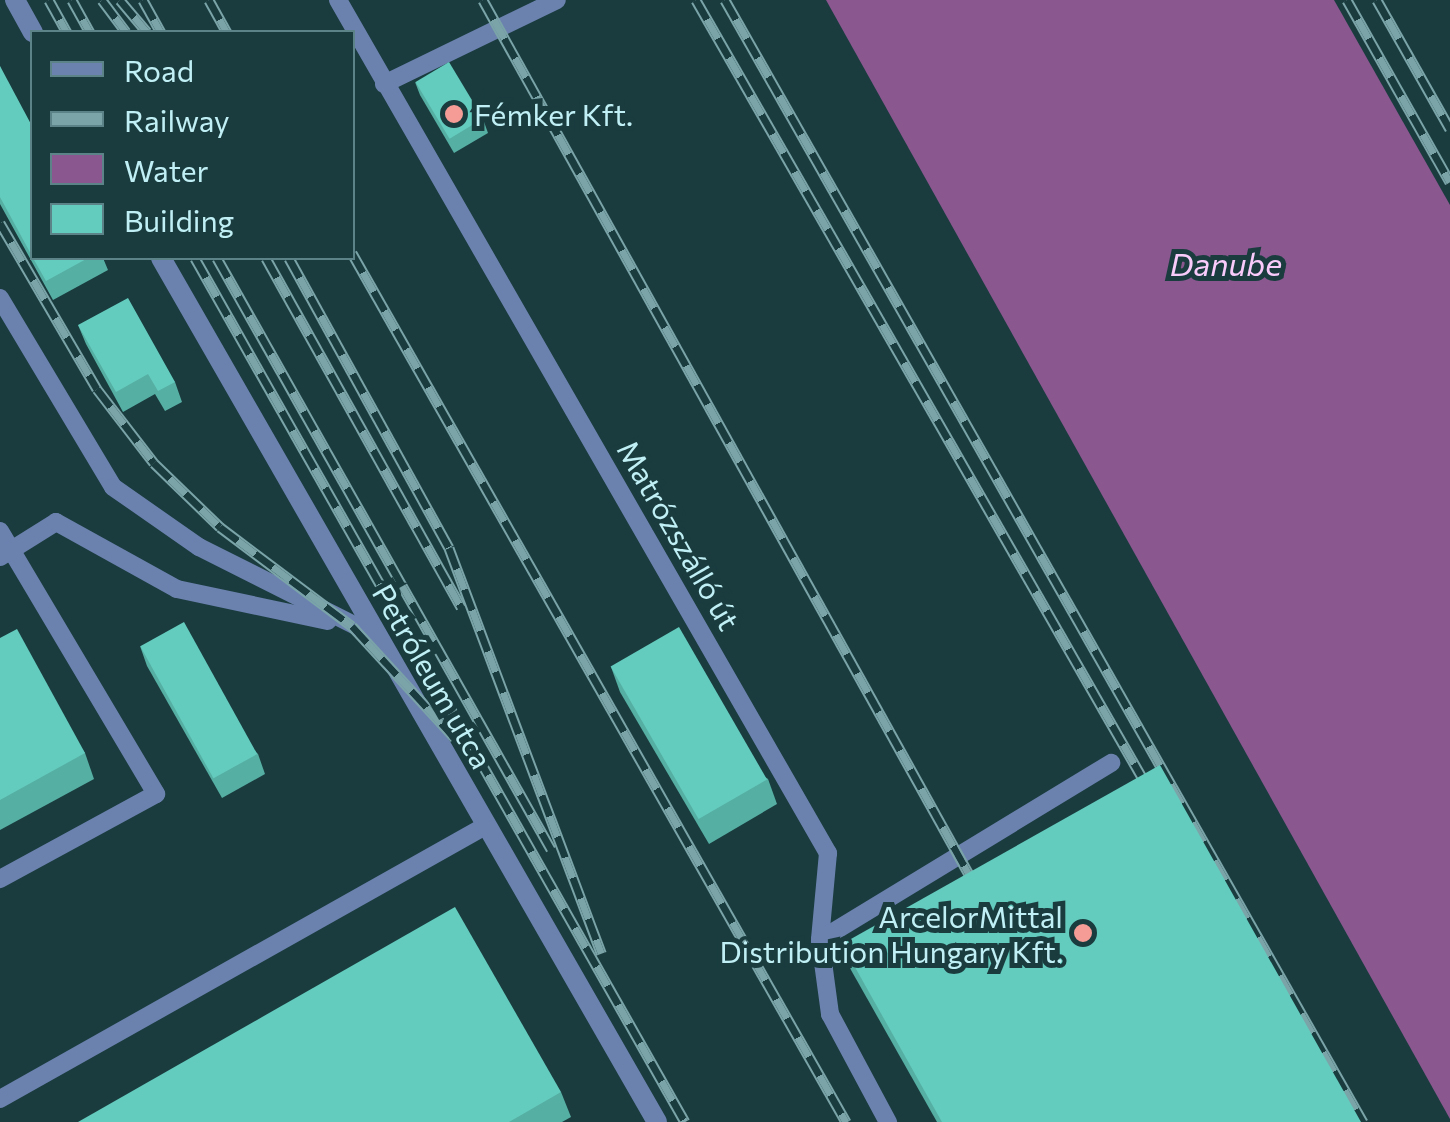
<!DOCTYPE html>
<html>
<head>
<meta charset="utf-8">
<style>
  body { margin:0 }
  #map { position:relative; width:1450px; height:1122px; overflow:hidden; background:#1a3c3f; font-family:Commissioner,sans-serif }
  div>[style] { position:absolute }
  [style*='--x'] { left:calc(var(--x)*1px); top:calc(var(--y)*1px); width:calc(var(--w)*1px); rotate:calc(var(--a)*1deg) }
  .water>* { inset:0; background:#8a578f }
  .service>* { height:18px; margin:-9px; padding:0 9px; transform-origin:9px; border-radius:9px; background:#6b82af }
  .minor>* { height:20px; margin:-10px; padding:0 10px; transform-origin:10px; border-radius:10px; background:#6b82af }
  .rail>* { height:11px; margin-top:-5.5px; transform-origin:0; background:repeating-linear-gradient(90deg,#1a3c3f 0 22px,#7aa4a8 0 44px); box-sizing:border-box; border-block:2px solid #7aa4a8 }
  .wall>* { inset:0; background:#56afa3 }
  .building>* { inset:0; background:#64ccbe; transform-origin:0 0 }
  .dots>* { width:28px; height:28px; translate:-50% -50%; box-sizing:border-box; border:5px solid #1a3c3f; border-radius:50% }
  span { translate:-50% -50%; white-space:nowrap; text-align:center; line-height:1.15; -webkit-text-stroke:10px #1a3c3f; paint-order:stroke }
  .poi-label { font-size:30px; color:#c0f0f5 }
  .left { translate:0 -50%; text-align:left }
  .right { translate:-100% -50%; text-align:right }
  .street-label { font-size:30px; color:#c0f0f5 }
  .water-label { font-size:32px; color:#f8cbfb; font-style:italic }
  .legend { position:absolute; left:30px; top:30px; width:325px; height:230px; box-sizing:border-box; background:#1a3c3f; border:2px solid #5c8488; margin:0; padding:12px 18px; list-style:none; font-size:30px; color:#c0f0f5 }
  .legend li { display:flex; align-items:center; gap:20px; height:50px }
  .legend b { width:50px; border:2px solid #5c8488 }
</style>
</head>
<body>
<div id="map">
  <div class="water">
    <div style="clip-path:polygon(826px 0,1334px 0,1450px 205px,1450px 1119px)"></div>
  </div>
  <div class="service">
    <div style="--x:338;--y:0;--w:984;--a:60.13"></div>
    <div style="--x:828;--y:853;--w:87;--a:95.3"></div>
    <div style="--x:820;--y:940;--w:75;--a:82.3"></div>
    <div style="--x:830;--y:1014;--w:123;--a:61.8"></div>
    <div style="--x:384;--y:84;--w:192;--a:-25.9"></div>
    <div style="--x:0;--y:298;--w:220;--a:59.1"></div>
    <div style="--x:113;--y:487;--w:105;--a:34.9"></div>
    <div style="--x:199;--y:547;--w:198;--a:26.7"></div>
    <div style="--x:0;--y:531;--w:306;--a:59.3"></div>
    <div style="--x:156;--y:794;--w:178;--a:151.4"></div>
    <div style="--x:0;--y:557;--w:66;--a:-32"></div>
    <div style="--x:56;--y:522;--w:138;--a:29"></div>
    <div style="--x:177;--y:589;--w:154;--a:12"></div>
    <div style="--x:820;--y:940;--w:341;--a:-31.3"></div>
    <div style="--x:0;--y:1099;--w:557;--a:-29.37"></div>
  </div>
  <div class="minor">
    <div style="--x:15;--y:0;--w:37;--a:61"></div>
    <div style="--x:161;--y:258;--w:996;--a:60.14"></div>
  </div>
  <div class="rail">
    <div style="--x:49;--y:0;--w:37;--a:61"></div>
    <div style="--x:72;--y:0;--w:37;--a:61"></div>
    <div style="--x:102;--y:0;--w:40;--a:53"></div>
    <div style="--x:120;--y:0;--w:42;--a:49.8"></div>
    <div style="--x:143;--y:0;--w:37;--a:61"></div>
    <div style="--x:209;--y:0;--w:37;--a:61"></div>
    <div style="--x:483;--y:0;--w:1025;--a:60.93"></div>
    <div style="--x:696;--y:0;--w:922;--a:60.15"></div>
    <div style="--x:725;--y:0;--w:1291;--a:60.38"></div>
    <div style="--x:1347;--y:0;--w:209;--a:60.5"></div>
    <div style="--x:1377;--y:0;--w:148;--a:60.5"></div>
    <div style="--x:0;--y:223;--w:192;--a:59.7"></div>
    <div style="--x:97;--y:389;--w:93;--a:52.4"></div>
    <div style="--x:154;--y:463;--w:92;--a:44.1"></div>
    <div style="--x:220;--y:527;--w:165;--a:36.9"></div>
    <div style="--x:352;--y:626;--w:152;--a:47.4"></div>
    <div style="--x:352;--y:253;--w:1000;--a:60.38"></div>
    <div style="--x:195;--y:258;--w:993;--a:60.44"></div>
    <div style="--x:217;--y:258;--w:679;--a:60.53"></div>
    <div style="--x:266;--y:258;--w:400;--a:60.8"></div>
    <div style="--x:289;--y:258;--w:331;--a:61.1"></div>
    <div style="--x:449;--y:548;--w:433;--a:69.4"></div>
  </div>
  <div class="wall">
    <div style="clip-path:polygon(0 66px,32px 258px,103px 258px,108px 270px,53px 300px,0 204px)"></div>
    <div style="clip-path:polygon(415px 82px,483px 119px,488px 133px,454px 153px,420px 95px)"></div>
    <div style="clip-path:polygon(78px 325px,175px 382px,182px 402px,165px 411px,155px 394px,123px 412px,86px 344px)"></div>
    <div style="clip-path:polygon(0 638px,85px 753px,94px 779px,0 830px)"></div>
    <div style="clip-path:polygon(140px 646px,258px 754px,265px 774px,222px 798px,147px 666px)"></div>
    <div style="clip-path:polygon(611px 667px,768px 779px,777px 804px,709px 844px,620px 692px)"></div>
    <div style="clip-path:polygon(842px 944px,1361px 1122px,937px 1122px,851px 970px)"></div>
    <div style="clip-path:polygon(561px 1092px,571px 1117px,562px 1122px,78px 1122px)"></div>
  </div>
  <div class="building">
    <div style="left:449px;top:62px;width:66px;height:39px;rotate:59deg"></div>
    <div style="clip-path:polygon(0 66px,32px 126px,32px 256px,0 197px)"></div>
    <div style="clip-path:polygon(33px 258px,88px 258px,46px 281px)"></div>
    <div style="clip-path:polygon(128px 298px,175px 382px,158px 391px,148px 374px,116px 392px,78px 325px)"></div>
    <div style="left:184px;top:622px;width:151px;height:50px;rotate:61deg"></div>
    <div style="left:679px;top:627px;width:176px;height:79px;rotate:60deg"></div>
    <div style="clip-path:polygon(17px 629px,85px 753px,0 800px,0 638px)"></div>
    <div style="clip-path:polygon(1160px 765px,1361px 1122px,942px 1122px,842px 944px)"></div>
    <div style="clip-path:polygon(455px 907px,561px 1092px,509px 1122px,78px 1122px)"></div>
  </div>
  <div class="dots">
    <div style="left:454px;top:114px;background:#f59c96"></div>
    <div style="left:1083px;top:933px;background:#f59c96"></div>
  </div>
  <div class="poi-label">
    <span class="left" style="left:474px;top:114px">Fémker Kft.</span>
    <span class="right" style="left:1063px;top:933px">ArcelorMittal<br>Distribution Hungary Kft.</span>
  </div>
  <div class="street-label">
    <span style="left:679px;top:535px;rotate:60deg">Matrózszálló út</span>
    <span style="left:433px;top:676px;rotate:60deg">Petróleum utca</span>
  </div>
  <div class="water-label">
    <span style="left:1226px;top:263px">Danube</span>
  </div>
  <ul class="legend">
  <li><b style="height:12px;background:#6b82af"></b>Road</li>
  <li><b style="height:12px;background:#7aa4a8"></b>Railway</li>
  <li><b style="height:28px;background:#8a578f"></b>Water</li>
  <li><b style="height:28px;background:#64ccbe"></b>Building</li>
  </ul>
</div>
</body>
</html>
